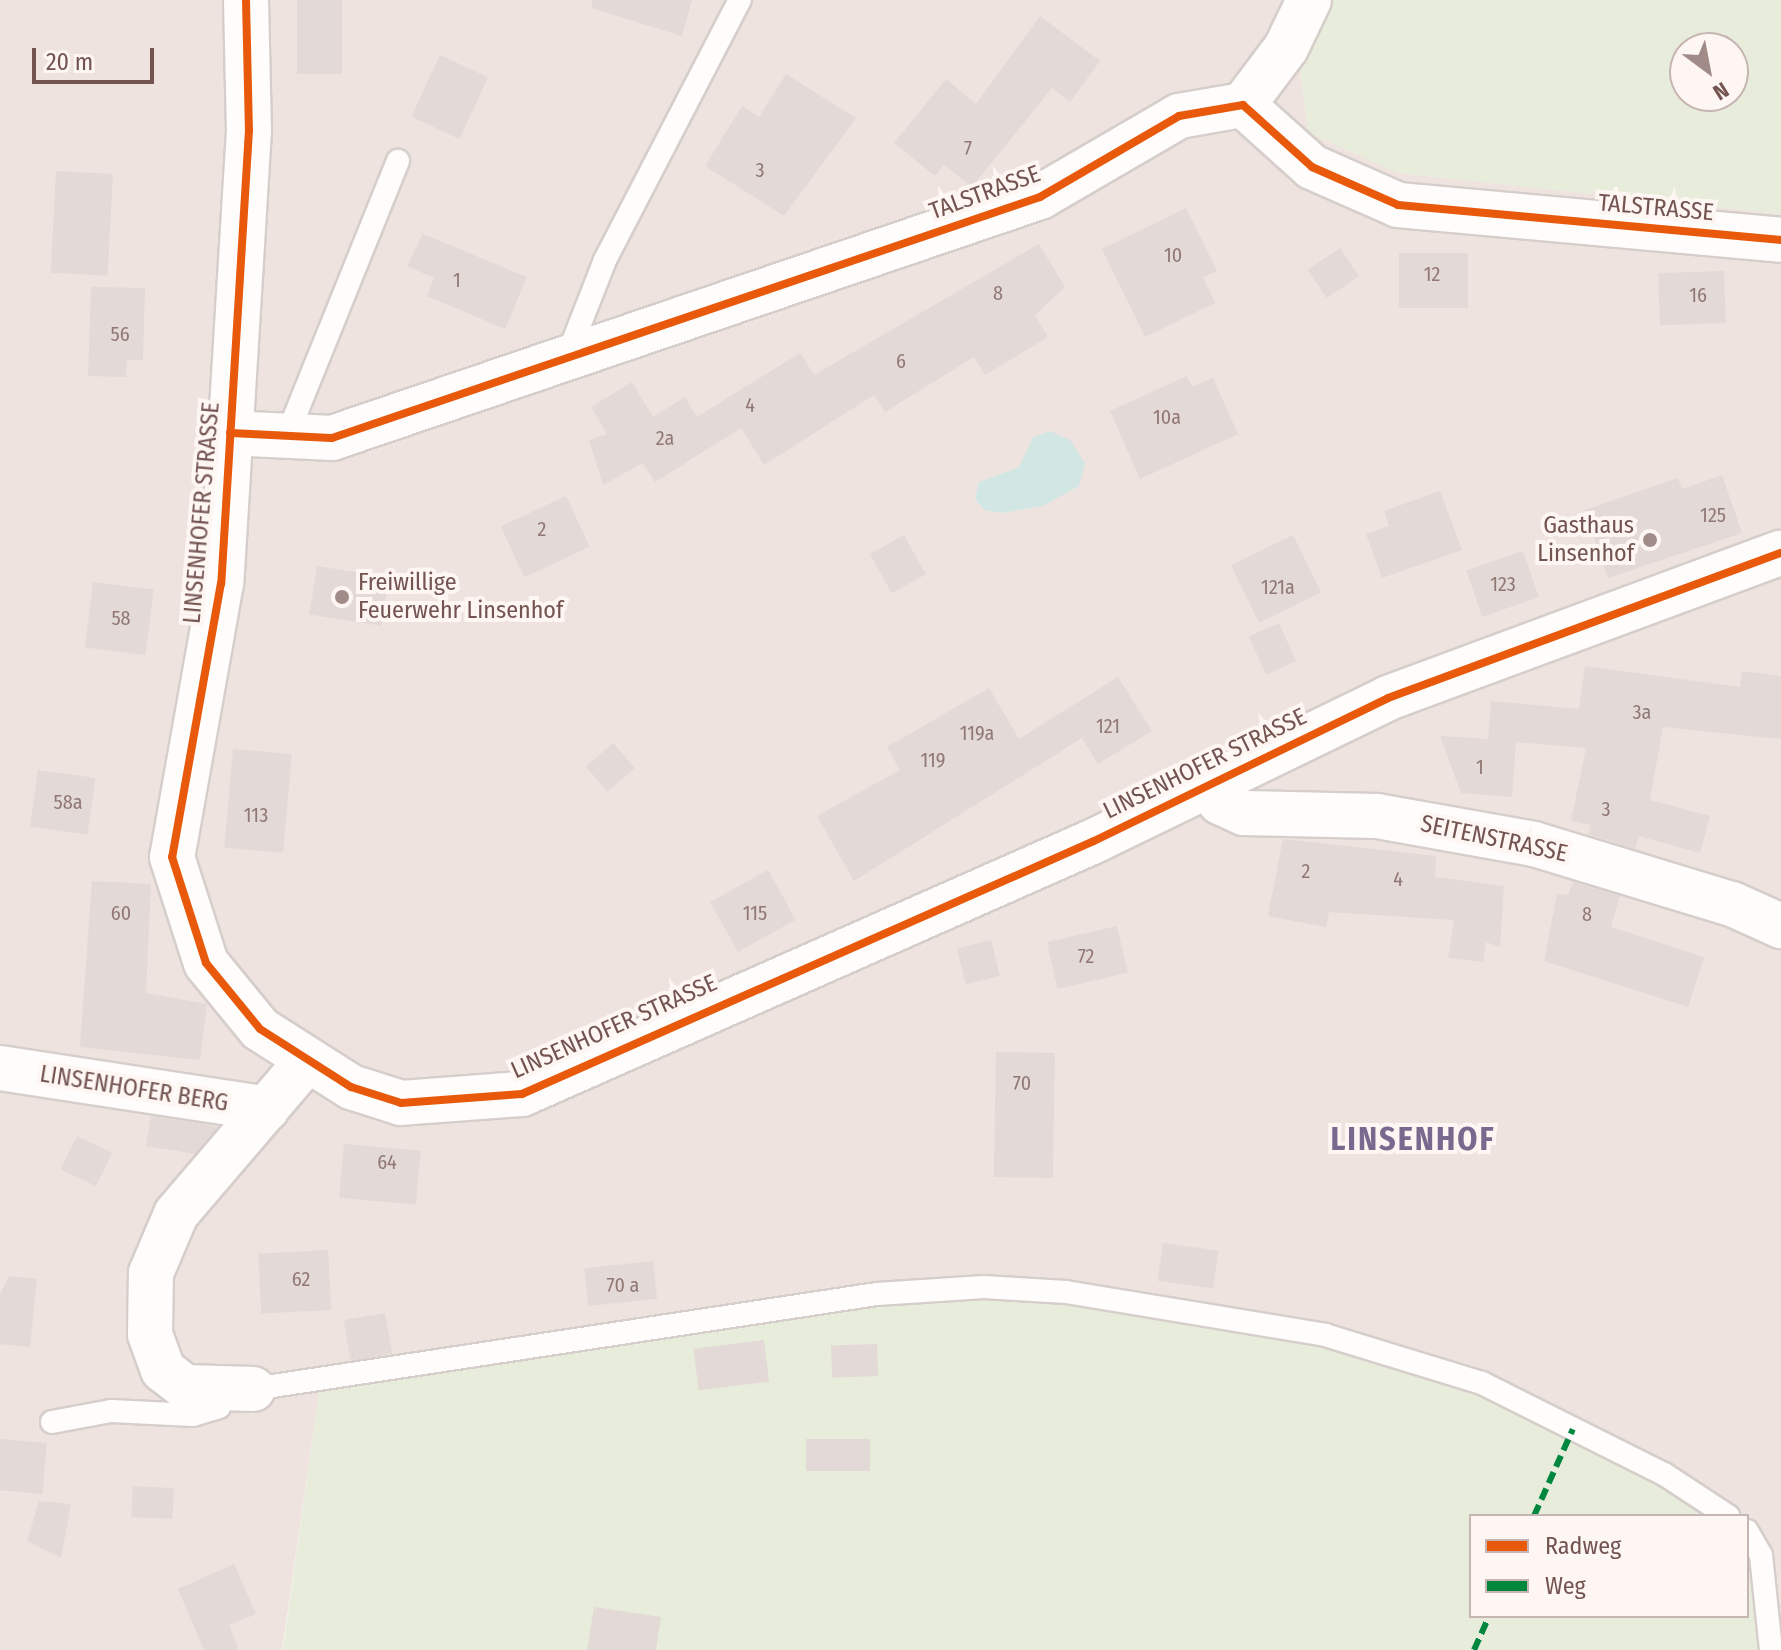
<!DOCTYPE html>
<html>
<head>
<meta charset="utf-8">
<style>
  body { margin:0 }
  #map { position:relative; width:1781px; height:1650px; overflow:hidden; background:#f6f2ee; font-family:"Fira Sans Condensed",sans-serif }
  div>[style] { position:absolute }
  [style*='--x'] { left:calc(var(--x)*1px); top:calc(var(--y)*1px); width:calc(var(--w)*1px); rotate:calc(var(--a)*1deg) }
  .residential>* { inset:0; background:#eee3de }
  .green>* { inset:0; background:#e8ecdb }
  .water>* { inset:0; background:#d2e7e4 }
  .building>* { inset:0; background:#e3d9d6; transform-origin:0 0 }
  .roads { filter:drop-shadow(2px 0 #d6cecb) drop-shadow(-2px 0 #d6cecb) drop-shadow(0 2px #d6cecb) drop-shadow(0 -2px #d6cecb) }
  .service>* { height:22px; margin:-11px; padding:0 11px; transform-origin:11px; border-radius:11px; background:#fefdfc }
  .minor>* { height:44px; margin:-22px; padding:0 22px; transform-origin:22px; border-radius:22px; background:#fefdfc }
  .quiet>* { height:6px; margin-top:-3px; transform-origin:0; background:repeating-linear-gradient(90deg,#00873e 0 12px,transparent 0 18px) }
  .cycleway>* { height:8px; margin:-4px; padding:0 4px; transform-origin:4px; border-radius:4px; background:#e8590c }
  .dots>* { width:22px; height:22px; translate:-50% -50%; box-sizing:border-box; border:4px solid #fdf6f2; border-radius:50% }
  span { translate:-50% -50%; white-space:nowrap; text-align:center; line-height:1.15; -webkit-text-stroke:8px #fdf6f2; paint-order:stroke }
  .number-label { font-size:20px; color:#917874 }
  .number-label span { -webkit-text-stroke-width:0 }
  .street-label { font-size:24px; color:#735451 }
  .poi-label { font-size:24px; color:#735451 }
  .right { translate:-100% -50%; text-align:right }
  .left { translate:0 -50%; text-align:left }
  .district-label { font-size:32px; color:#79698e; font-weight:700; letter-spacing:2px }
  .legend { position:absolute; left:1469px; top:1514px; width:280px; height:104px; box-sizing:border-box; background:#fdf6f2; border:2px solid #c6b5b2; margin:0; padding:10px 14px; list-style:none; font-size:24px; color:#735451 }
  .legend li { display:flex; align-items:center; gap:16px; height:40px }
  .legend b { width:40px; border:2px solid #c6b5b2 }
  .north { position:absolute; left:1669px; top:32px; width:80px; height:80px; box-sizing:border-box; background:#fdf6f2; border:2px solid #c6b5b2; border-radius:50%; rotate:148deg; font-size:22px; font-weight:700; line-height:32px; text-align:center; color:#735451 }
  .north::after { content:''; display:block; margin:auto; width:28px; height:36px; background:#a18b88; clip-path:polygon(50% 0,100% 100%,50% 72%,0 100%) }
  .scale { position:absolute; left:32px; top:48px; width:122px; height:36px; box-sizing:border-box; border:4px solid #735451; border-top:0; padding-left:10px; font-size:24px; line-height:28px; white-space:nowrap; color:#735451; -webkit-text-stroke:6px #fdf6f2; paint-order:stroke }
</style>
</head>
<body>
<div id="map">
  <div class="residential">
    <div style="clip-path:polygon(0 0,1331px 0,1300px 66px,1308px 132px,1398px 173px,1781px 214px,1781px 1650px,1747px 1516px,321px 1380px,282px 1650px,0 1650px)"></div>
  </div>
  <div class="green">
    <div style="clip-path:polygon(evenodd,1331px 0,1781px 0,1781px 214px,1398px 173px,1308px 132px,1300px 66px,1331px 0,1685px 48px,1733px 48px,1733px 96px,1685px 96px,1685px 48px)"></div>
    <div style="clip-path:polygon(877px 1294px,1148px 1303px,1482px 1383px,1726px 1516px,1471px 1516px,1471px 1616px,1747px 1616px,1747px 1531px,1771px 1650px,283px 1650px,321px 1380px)"></div>
  </div>
  <div class="water">
    <div style="clip-path:polygon(1050px 431px,1070px 440px,1085px 463px,1079px 486px,1043px 506px,1001px 513px,984px 510px,975px 499px,979px 482px,1019px 467px,1033px 437px)"></div>
  </div>
  <div class="building">
    <div style="left:297px;top:0;width:45px;height:74px"></div>
    <div style="clip-path:polygon(593px 0,692px 0,682px 36px,591px 8px)"></div>
    <div style="clip-path:polygon(1040px 16px,1100px 61px,1070px 102px,1052px 88px,972px 187px,944px 165px,935px 176px,894px 143px,946px 79px,976px 104px)"></div>
    <div style="left:440px;top:55px;width:53px;height:68px;rotate:25deg"></div>
    <div style="clip-path:polygon(786px 74px,856px 118px,784px 216px,705px 166px,742px 106px,759px 117px)"></div>
    <div style="left:56px;top:171px;width:57px;height:102px;rotate:3deg"></div>
    <div style="clip-path:polygon(1186px 208px,1217px 271px,1203px 277px,1215px 303px,1145px 337px,1102px 249px)"></div>
    <div style="clip-path:polygon(423px 234px,527px 277px,505px 329px,427px 296px,434px 278px,407px 266px)"></div>
    <div style="clip-path:polygon(1039px 244px,1065px 287px,1035px 315px,1048px 337px,985px 375px,974px 357px,885px 412px,874px 395px,764px 465px,741px 428px,655px 482px,643px 463px,603px 485px,589px 440px,607px 434px,591px 407px,632px 382px,653px 417px,685px 397px,697px 417px,800px 353px,814px 375px)"></div>
    <div style="left:1340px;top:248px;width:34px;height:39px;rotate:56deg"></div>
    <div style="left:1399px;top:253px;width:69px;height:55px"></div>
    <div style="left:1724px;top:271px;width:52px;height:66px;rotate:88deg"></div>
    <div style="clip-path:polygon(91px 287px,145px 288px,143px 360px,127px 360px,126px 377px,88px 376px)"></div>
    <div style="clip-path:polygon(1187px 376px,1192px 387px,1213px 378px,1238px 434px,1140px 479px,1110px 411px)"></div>
    <div style="clip-path:polygon(1722px 475px,1742px 533px,1608px 578px,1585px 510px,1678px 478px,1682px 489px)"></div>
    <div style="clip-path:polygon(1440px 491px,1462px 550px,1382px 578px,1366px 534px,1389px 526px,1384px 511px)"></div>
    <div style="left:566px;top:496px;width:56px;height:72px;rotate:65deg"></div>
    <div style="left:904px;top:535px;width:45px;height:39px;rotate:61deg"></div>
    <div style="left:1293px;top:535px;width:64px;height:69px;rotate:64deg"></div>
    <div style="left:1523px;top:551px;width:49px;height:60px;rotate:71deg"></div>
    <div style="left:317px;top:566px;width:73px;height:49px;rotate:9deg"></div>
    <div style="left:93px;top:582px;width:61px;height:66px;rotate:7deg"></div>
    <div style="left:1279px;top:623px;width:42px;height:33px;rotate:66deg"></div>
    <div style="clip-path:polygon(1585px 666px,1740px 687px,1742px 671px,1781px 676px,1781px 739px,1663px 727px,1650px 800px,1710px 816px,1700px 853px,1639px 836px,1635px 849px,1588px 834px,1591px 825px,1571px 821px,1586px 748px,1516px 742px,1512px 797px,1461px 793px,1440px 736px,1488px 739px,1491px 701px,1579px 709px)"></div>
    <div style="clip-path:polygon(1118px 677px,1152px 731px,1098px 764px,1082px 738px,854px 881px,817px 816px,900px 770px,887px 747px,989px 688px,1019px 739px)"></div>
    <div style="left:613px;top:743px;width:33px;height:36px;rotate:49deg"></div>
    <div style="left:233px;top:749px;width:59px;height:99px;rotate:5deg"></div>
    <div style="left:38px;top:770px;width:58px;height:57px;rotate:8deg"></div>
    <div style="clip-path:polygon(1283px 839px,1436px 856px,1435px 877px,1504px 886px,1500px 947px,1486px 942px,1483px 962px,1448px 958px,1454px 920px,1329px 912px,1326px 927px,1268px 916px)"></div>
    <div style="left:768px;top:870px;width:57px;height:66px;rotate:61deg"></div>
    <div style="clip-path:polygon(92px 881px,151px 884px,146px 993px,207px 1004px,200px 1060px,80px 1047px)"></div>
    <div style="clip-path:polygon(1573px 882px,1620px 896px,1611px 927px,1704px 957px,1688px 1007px,1544px 961px,1557px 894px,1568px 895px)"></div>
    <div style="left:1117px;top:926px;width:48px;height:72px;rotate:77deg"></div>
    <div style="left:991px;top:940px;width:37px;height:35px;rotate:76deg"></div>
    <div style="left:996px;top:1052px;width:59px;height:125px;rotate:1deg"></div>
    <div style="clip-path:polygon(151px 1116px,202px 1124px,218px 1127px,195px 1154px,146px 1146px)"></div>
    <div style="left:77px;top:1136px;width:39px;height:37px;rotate:26deg"></div>
    <div style="left:344px;top:1144px;width:77px;height:54px;rotate:5deg"></div>
    <div style="left:1163px;top:1243px;width:56px;height:38px;rotate:8deg"></div>
    <div style="left:328px;top:1250px;width:60px;height:70px;rotate:87deg"></div>
    <div style="left:653px;top:1261px;width:38px;height:69px;rotate:84deg"></div>
    <div style="clip-path:polygon(9px 1276px,37px 1279px,30px 1347px,0 1344px,0 1295px)"></div>
    <div style="left:385px;top:1313px;width:41px;height:42px;rotate:80deg"></div>
    <div style="left:764px;top:1340px;width:42px;height:71px;rotate:83deg"></div>
    <div style="left:877px;top:1344px;width:32px;height:46px;rotate:88deg"></div>
    <div style="left:0;top:1439px;width:47px;height:51px;rotate:5deg"></div>
    <div style="left:806px;top:1439px;width:64px;height:32px"></div>
    <div style="left:133px;top:1486px;width:41px;height:31px;rotate:3deg"></div>
    <div style="clip-path:polygon(39px 1501px,71px 1504px,61px 1558px,27px 1541px)"></div>
    <div style="clip-path:polygon(234px 1564px,256px 1614px,229px 1625px,239px 1650px,204px 1650px,178px 1589px)"></div>
    <div style="clip-path:polygon(594px 1607px,661px 1617px,656px 1650px,587px 1650px)"></div>
  </div>
  <div class="roads">
    <div class="service">
      <div style="--x:567;--y:357;--w:104;--a:-68.6"></div>
      <div style="--x:605;--y:260;--w:293;--a:-62.6"></div>
      <div style="--x:286;--y:438;--w:299;--a:-68"></div>
      <div style="--x:253;--y:1389;--w:631;--a:-8.66"></div>
      <div style="--x:877;--y:1294;--w:107;--a:-3.7"></div>
      <div style="--x:984;--y:1287;--w:82;--a:3.5"></div>
      <div style="--x:1066;--y:1292;--w:263;--a:9.4"></div>
      <div style="--x:1325;--y:1335;--w:164;--a:17"></div>
      <div style="--x:1482;--y:1383;--w:203;--a:26.6"></div>
      <div style="--x:1664;--y:1474;--w:77;--a:33.3"></div>
      <div style="--x:52;--y:1422;--w:60;--a:-10.6"></div>
      <div style="--x:111;--y:1411;--w:82;--a:2.8"></div>
      <div style="--x:193;--y:1415;--w:27;--a:-17"></div>
      <div style="--x:219;--y:1407;--w:19;--a:-72"></div>
      <div style="--x:1747;--y:1531;--w:28;--a:60"></div>
      <div style="--x:1761;--y:1555;--w:96;--a:84"></div>
    </div>
    <div class="minor">
      <div style="--x:246;--y:0;--w:130;--a:88.7"></div>
      <div style="--x:249;--y:130;--w:454;--a:93.5"></div>
      <div style="--x:221;--y:583;--w:278;--a:100.1"></div>
      <div style="--x:172;--y:857;--w:111;--a:72.2"></div>
      <div style="--x:206;--y:963;--w:85;--a:50.7"></div>
      <div style="--x:260;--y:1029;--w:108;--a:32.5"></div>
      <div style="--x:351;--y:1087;--w:52;--a:17.7"></div>
      <div style="--x:401;--y:1103;--w:121;--a:-4.3"></div>
      <div style="--x:522;--y:1094;--w:625;--a:-23.86"></div>
      <div style="--x:1094;--y:841;--w:327;--a:-25.9"></div>
      <div style="--x:1388;--y:698;--w:419;--a:-20.3"></div>
      <div style="--x:1243;--y:105;--w:71;--a:-53"></div>
      <div style="--x:1286;--y:48;--w:53;--a:-64.4"></div>
      <div style="--x:230;--y:433;--w:102;--a:2.8"></div>
      <div style="--x:332;--y:438;--w:748;--a:-18.8"></div>
      <div style="--x:1040;--y:197;--w:161;--a:-30.2"></div>
      <div style="--x:1179;--y:116;--w:65;--a:-9.8"></div>
      <div style="--x:1243;--y:105;--w:93;--a:41.9"></div>
      <div style="--x:1312;--y:167;--w:94;--a:23.8"></div>
      <div style="--x:1398;--y:205;--w:385;--a:5.2"></div>
      <div style="--x:1208;--y:785;--w:21;--a:55"></div>
      <div style="--x:1220;--y:802;--w:26;--a:25"></div>
      <div style="--x:1244;--y:813;--w:133;--a:1.3"></div>
      <div style="--x:1377;--y:816;--w:159;--a:10.1"></div>
      <div style="--x:1534;--y:844;--w:207;--a:16.9"></div>
      <div style="--x:1732;--y:904;--w:54;--a:24.2"></div>
      <div style="--x:0;--y:1068;--w:270;--a:8.7"></div>
      <div style="--x:253;--y:1389;--w:68;--a:-178.3"></div>
      <div style="--x:185;--y:1387;--w:28;--a:-142"></div>
      <div style="--x:163;--y:1370;--w:38;--a:-110"></div>
      <div style="--x:150;--y:1334;--w:61;--a:-89.1"></div>
      <div style="--x:151;--y:1273;--w:64;--a:-67"></div>
      <div style="--x:176;--y:1214;--w:200;--a:-49.5"></div>
    </div>
  </div>
  <div class="quiet">
    <div style="--x:1534;--y:1516;--w:95;--a:-65.9"></div>
    <div style="--x:1474;--y:1650;--w:37;--a:-66"></div>
  </div>
  <div class="cycleway">
    <div style="--x:246;--y:0;--w:130;--a:88.7"></div>
    <div style="--x:249;--y:130;--w:454;--a:93.5"></div>
    <div style="--x:221;--y:583;--w:278;--a:100.1"></div>
    <div style="--x:172;--y:857;--w:111;--a:72.2"></div>
    <div style="--x:206;--y:963;--w:85;--a:50.7"></div>
    <div style="--x:260;--y:1029;--w:108;--a:32.5"></div>
    <div style="--x:351;--y:1087;--w:52;--a:17.7"></div>
    <div style="--x:401;--y:1103;--w:121;--a:-4.3"></div>
    <div style="--x:522;--y:1094;--w:625;--a:-23.86"></div>
    <div style="--x:1094;--y:841;--w:327;--a:-25.9"></div>
    <div style="--x:1388;--y:698;--w:419;--a:-20.3"></div>
    <div style="--x:230;--y:433;--w:102;--a:2.8"></div>
    <div style="--x:332;--y:438;--w:748;--a:-18.8"></div>
    <div style="--x:1040;--y:197;--w:161;--a:-30.2"></div>
    <div style="--x:1179;--y:116;--w:65;--a:-9.8"></div>
    <div style="--x:1243;--y:105;--w:93;--a:41.9"></div>
    <div style="--x:1312;--y:167;--w:94;--a:23.8"></div>
    <div style="--x:1398;--y:205;--w:385;--a:5.2"></div>
  </div>
  <div class="dots">
    <div style="left:1650px;top:540px;background:#a18b88"></div>
    <div style="left:342px;top:597px;background:#a18b88"></div>
  </div>
  <div class="number-label">
    <span style="left:968px;top:148px">7</span>
    <span style="left:760px;top:170px">3</span>
    <span style="left:1173px;top:255px">10</span>
    <span style="left:1432px;top:274px">12</span>
    <span style="left:457px;top:280px">1</span>
    <span style="left:998px;top:293px">8</span>
    <span style="left:1698px;top:295px">16</span>
    <span style="left:120px;top:334px">56</span>
    <span style="left:901px;top:361px">6</span>
    <span style="left:750px;top:405px">4</span>
    <span style="left:1167px;top:417px">10a</span>
    <span style="left:665px;top:438px">2a</span>
    <span style="left:1713px;top:515px">125</span>
    <span style="left:542px;top:529px">2</span>
    <span style="left:1503px;top:584px">123</span>
    <span style="left:1278px;top:587px">121a</span>
    <span style="left:121px;top:618px">58</span>
    <span style="left:1642px;top:712px">3a</span>
    <span style="left:1108px;top:726px">121</span>
    <span style="left:977px;top:733px">119a</span>
    <span style="left:933px;top:760px">119</span>
    <span style="left:1480px;top:767px">1</span>
    <span style="left:68px;top:802px">58a</span>
    <span style="left:1606px;top:809px">3</span>
    <span style="left:256px;top:815px">113</span>
    <span style="left:1306px;top:871px">2</span>
    <span style="left:1398px;top:879px">4</span>
    <span style="left:121px;top:913px">60</span>
    <span style="left:755px;top:913px">115</span>
    <span style="left:1587px;top:914px">8</span>
    <span style="left:1086px;top:956px">72</span>
    <span style="left:1022px;top:1083px">70</span>
    <span style="left:387px;top:1162px">64</span>
    <span style="left:301px;top:1279px">62</span>
    <span style="left:623px;top:1285px">70 a</span>
  </div>
  <div class="street-label">
    <span style="left:985px;top:193px;rotate:-20deg">TALSTRASSE</span>
    <span style="left:1656px;top:208px;rotate:5deg">TALSTRASSE</span>
    <span style="left:202px;top:513px;rotate:-85deg">LINSENHOFER STRASSE</span>
    <span style="left:1205px;top:764px;rotate:-26deg">LINSENHOFER STRASSE</span>
    <span style="left:1494px;top:839px;rotate:12deg">SEITENSTRASSE</span>
    <span style="left:614px;top:1027px;rotate:-24deg">LINSENHOFER STRASSE</span>
    <span style="left:134px;top:1089px;rotate:9deg">LINSENHOFER BERG</span>
  </div>
  <div class="poi-label">
    <span class="right" style="left:1634px;top:540px">Gasthaus<br>Linsenhof</span>
    <span class="left" style="left:358px;top:597px">Freiwillige<br>Feuerwehr Linsenhof</span>
  </div>
  <div class="district-label">
    <span style="left:1413px;top:1139px">LINSENHOF</span>
  </div>
  <ul class="legend">
  <li><b style="height:10px;background:#e8590c"></b>Radweg</li>
  <li><b style="height:10px;background:#00873e"></b>Weg</li>
  </ul>
  <div class="north">N</div>
  <div class="scale">20 m</div>
</div>
</body>
</html>
